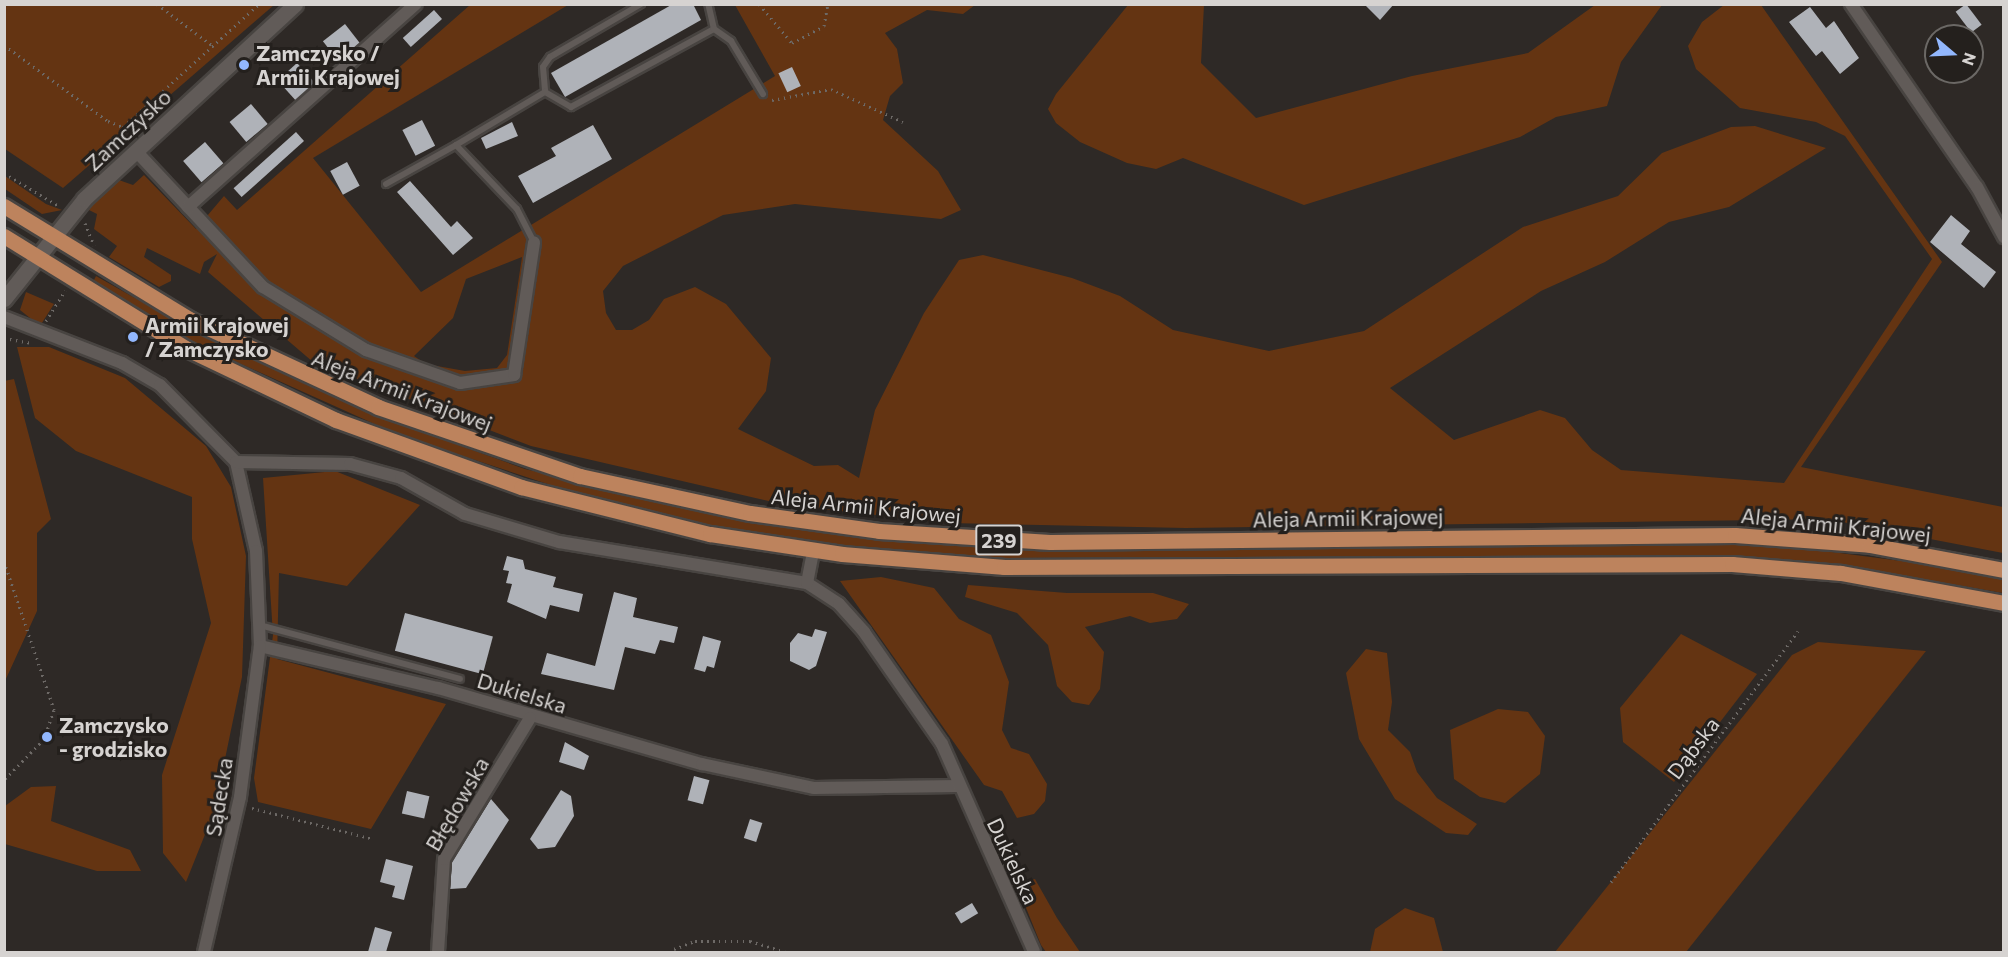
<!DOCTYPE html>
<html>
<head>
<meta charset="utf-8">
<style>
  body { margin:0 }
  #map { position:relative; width:2008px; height:957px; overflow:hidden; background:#2e2926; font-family:Commissioner,sans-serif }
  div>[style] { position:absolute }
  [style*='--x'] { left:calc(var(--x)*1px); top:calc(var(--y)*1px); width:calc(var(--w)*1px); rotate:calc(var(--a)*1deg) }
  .green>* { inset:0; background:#643412 }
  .building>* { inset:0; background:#afb2b8; transform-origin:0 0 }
  .path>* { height:3px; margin-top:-1.5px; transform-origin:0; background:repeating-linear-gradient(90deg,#6d6966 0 1.5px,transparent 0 6px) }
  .roads { filter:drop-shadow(2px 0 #484441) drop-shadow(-2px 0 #484441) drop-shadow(0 2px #484441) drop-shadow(0 -2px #484441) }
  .lane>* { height:6px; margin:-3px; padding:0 3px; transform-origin:3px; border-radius:3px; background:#615b58 }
  .street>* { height:12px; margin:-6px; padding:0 6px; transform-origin:6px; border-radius:6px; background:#615b58 }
  .secondary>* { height:15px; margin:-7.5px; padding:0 7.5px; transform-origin:7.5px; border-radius:7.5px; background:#615b58 }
  .primary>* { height:15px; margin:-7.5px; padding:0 7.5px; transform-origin:7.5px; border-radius:7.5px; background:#bd835d }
  .dots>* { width:16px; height:16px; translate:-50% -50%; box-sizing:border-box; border:3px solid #24201d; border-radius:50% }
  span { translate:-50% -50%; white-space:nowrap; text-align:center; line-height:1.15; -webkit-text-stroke:6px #24201d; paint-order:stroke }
  .shield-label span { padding:2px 4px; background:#24201d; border:2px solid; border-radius:4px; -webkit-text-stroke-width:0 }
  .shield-label { font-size:20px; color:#d6d3d1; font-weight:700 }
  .poi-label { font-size:21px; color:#d6d3d1; font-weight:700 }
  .left { translate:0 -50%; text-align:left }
  .street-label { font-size:21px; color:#d6d3d1 }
  .frame { position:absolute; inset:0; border:6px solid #d6d3d1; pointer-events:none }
  .north { position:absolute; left:1924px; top:24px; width:60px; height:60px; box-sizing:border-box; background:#24201d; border:2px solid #6b6865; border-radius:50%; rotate:109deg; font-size:16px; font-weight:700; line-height:24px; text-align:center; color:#d6d3d1 }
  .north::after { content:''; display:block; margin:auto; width:21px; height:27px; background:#92b7fd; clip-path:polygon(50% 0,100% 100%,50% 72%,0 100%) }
</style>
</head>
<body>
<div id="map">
  <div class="green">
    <div style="clip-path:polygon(4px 5px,5px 4px,274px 5px,63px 188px,5px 149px)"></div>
    <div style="clip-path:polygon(evenodd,470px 5px,568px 5px,313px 158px,421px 292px,775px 76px,735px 5px,975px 5px,963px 14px,927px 10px,885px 33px,897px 49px,903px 83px,890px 96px,883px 120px,938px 171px,961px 210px,941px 219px,795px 204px,723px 215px,623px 266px,603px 291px,606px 313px,616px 330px,632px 330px,649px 320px,664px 299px,695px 287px,726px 304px,771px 358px,766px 391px,738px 429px,814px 466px,838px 465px,859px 478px,875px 410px,924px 313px,959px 260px,983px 255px,1072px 278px,1120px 296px,1173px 330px,1269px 351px,1364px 331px,1523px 227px,1618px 196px,1662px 153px,1731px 127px,1755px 126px,1826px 148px,1729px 207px,1669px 222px,1605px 262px,1541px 291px,1390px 388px,1454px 440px,1540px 410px,1565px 418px,1592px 450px,1621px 470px,1784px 483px,1932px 259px,1845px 136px,1816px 122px,1740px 108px,1696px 69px,1688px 46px,1702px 22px,1724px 5px,1761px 5px,1942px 262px,1801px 467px,2003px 507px,2003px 553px,1826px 519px,1186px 528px,949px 523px,786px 505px,531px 446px,313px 362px,208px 272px,217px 254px,204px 262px,200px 274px,147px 248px,144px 257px,171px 275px,171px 281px,159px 287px,109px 257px,117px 246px,94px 229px,97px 214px,87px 209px,116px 179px,133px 185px,144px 175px,196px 229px,224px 196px,237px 210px,470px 5px,522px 257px,507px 355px,497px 368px,465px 371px,426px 364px,414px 356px,453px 318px,466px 279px,522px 257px)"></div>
    <div style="clip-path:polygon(1128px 5px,1204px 5px,1201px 63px,1256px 118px,1412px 76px,1528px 53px,1595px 5px,1662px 5px,1621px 62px,1607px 106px,1556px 117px,1520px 137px,1304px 205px,1183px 158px,1156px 169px,1127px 163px,1080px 142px,1056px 123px,1048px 109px,1056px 94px)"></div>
    <div style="clip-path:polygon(5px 176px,46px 204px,62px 210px,42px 214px,5px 189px)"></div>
    <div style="clip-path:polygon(96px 276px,188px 328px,375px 415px,525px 469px,750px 522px,878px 540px,1050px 550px,1599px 542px,1786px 546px,1955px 568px,2003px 579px,2003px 593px,1842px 565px,1732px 556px,1004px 558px,842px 546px,713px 526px,581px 495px,399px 435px,201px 346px,92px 284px)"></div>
    <div style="clip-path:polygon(26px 292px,54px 304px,40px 326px,20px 310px)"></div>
    <div style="clip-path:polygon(17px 347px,49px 347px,125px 378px,206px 446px,231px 487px,246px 556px,242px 677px,214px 812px,186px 882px,163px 853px,162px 775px,211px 623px,192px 539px,192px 497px,76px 451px,35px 418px)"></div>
    <div style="clip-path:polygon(14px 379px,51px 519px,37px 533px,37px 611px,5px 681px,4px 381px)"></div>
    <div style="clip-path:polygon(335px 471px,420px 505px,347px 586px,279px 573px,277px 659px,446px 704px,371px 829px,258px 802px,254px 778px,273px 635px,263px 478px)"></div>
    <div style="clip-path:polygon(881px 577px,934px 588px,959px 619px,991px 635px,1009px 682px,1002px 730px,1011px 748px,1029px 754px,1047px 784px,1045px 801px,1034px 814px,1017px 818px,1002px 791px,984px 785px,840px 581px)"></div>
    <div style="clip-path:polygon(968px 585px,1067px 593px,1153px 593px,1189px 604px,1177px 619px,1150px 623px,1130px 616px,1085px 627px,1104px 652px,1100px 689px,1089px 705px,1072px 702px,1057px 686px,1048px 645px,1017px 613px,965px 597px)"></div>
    <div style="clip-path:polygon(1681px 634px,1757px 674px,1674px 782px,1623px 742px,1620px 708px)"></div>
    <div style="clip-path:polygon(1818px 642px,1926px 651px,1686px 952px,1555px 952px,1792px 655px)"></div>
    <div style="clip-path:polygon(1366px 649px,1387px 653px,1392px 702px,1388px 730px,1410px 752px,1417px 772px,1437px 798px,1477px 824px,1468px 835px,1446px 833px,1395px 799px,1359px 739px,1346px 673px)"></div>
    <div style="clip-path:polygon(1498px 709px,1528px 712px,1545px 736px,1540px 774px,1505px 803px,1480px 797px,1454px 779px,1450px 730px)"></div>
    <div style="clip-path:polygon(56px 786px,51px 821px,130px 850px,141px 871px,97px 871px,5px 844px,5px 806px,31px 787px)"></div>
    <div style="clip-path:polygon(1035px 879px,1057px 918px,1080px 952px,1046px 952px,1041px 945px,1016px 883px)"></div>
    <div style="clip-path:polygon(1405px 908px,1434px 918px,1443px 952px,1370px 952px,1375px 929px)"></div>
  </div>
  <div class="building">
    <div style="clip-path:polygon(673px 4px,693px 4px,701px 20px,565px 97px,551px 73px)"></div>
    <div style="clip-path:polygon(1364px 4px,1394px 4px,1380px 20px)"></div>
    <div style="left:1966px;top:4px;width:26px;height:13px;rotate:53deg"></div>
    <div style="clip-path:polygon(1810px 7px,1826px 28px,1834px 21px,1859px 58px,1840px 74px,1822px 51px,1816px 56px,1789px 22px)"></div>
    <div style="left:434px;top:10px;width:12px;height:42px;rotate:48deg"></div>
    <div style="left:345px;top:24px;width:24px;height:28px;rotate:52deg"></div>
    <div style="left:297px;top:63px;width:27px;height:26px;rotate:48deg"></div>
    <div style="left:792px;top:67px;width:21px;height:15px;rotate:65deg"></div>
    <div style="left:251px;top:104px;width:26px;height:28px;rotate:50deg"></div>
    <div style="left:422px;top:120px;width:29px;height:22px;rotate:63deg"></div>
    <div style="clip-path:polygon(512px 122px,518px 136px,486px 149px,481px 138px)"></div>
    <div style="clip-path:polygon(593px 125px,612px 159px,533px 203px,518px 176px,556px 156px,551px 148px)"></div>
    <div style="left:296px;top:132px;width:12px;height:84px;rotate:48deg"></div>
    <div style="left:205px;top:142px;width:28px;height:29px;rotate:49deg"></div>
    <div style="left:347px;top:162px;width:27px;height:19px;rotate:62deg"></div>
    <div style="clip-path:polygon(410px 181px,451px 227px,457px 221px,473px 238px,453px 255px,397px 192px)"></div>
    <div style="clip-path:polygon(1951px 215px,1970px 231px,1961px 244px,1996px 272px,1984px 288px,1930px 242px)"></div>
    <div style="clip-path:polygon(507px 556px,523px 560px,525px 569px,556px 577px,553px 587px,583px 594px,579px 612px,550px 605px,546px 619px,507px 602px,512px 584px,506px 583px,509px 571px,503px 570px)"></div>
    <div style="clip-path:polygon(614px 592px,637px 598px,633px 617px,678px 627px,674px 643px,660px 640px,655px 654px,625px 647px,614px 690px,541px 674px,547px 653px,595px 666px)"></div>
    <div style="left:405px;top:613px;width:91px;height:39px;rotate:15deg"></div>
    <div style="clip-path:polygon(815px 629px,827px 632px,816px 666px,809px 670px,790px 661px,790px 643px,798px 633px,812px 637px)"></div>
    <div style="clip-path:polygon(703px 636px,721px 641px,714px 668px,707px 666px,705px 672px,694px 669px)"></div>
    <div style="clip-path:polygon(565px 742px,589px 756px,584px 770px,559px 762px)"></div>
    <div style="left:694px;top:776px;width:16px;height:25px;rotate:15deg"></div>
    <div style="clip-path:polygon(561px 790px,571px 796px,574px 816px,555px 847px,538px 849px,530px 839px)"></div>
    <div style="left:407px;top:791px;width:23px;height:23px;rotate:13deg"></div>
    <div style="clip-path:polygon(491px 799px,509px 820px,466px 888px,450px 889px,452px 862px)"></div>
    <div style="left:750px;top:819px;width:13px;height:20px;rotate:18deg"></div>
    <div style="clip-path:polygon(386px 859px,413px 866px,404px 900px,392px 897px,395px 886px,380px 882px)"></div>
    <div style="left:972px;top:903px;width:12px;height:20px;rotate:59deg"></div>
    <div style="clip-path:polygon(375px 927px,392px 932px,386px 952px,368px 952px)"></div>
  </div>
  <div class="path">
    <div style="--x:157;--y:4;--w:70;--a:36.9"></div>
    <div style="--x:759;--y:4;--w:51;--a:49.8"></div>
    <div style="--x:792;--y:43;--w:36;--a:-28"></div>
    <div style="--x:824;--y:26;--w:22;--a:-80"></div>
    <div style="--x:4;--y:45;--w:129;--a:36.2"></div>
    <div style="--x:108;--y:121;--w:16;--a:22"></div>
    <div style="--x:123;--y:127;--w:183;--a:-42.1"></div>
    <div style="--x:772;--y:100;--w:60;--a:-10.6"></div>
    <div style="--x:831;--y:89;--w:79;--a:24.6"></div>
    <div style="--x:4;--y:173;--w:64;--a:31"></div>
    <div style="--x:85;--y:223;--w:24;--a:68"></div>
    <div style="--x:46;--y:321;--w:36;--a:-58"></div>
    <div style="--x:4;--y:338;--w:27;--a:10"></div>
    <div style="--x:4;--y:561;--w:157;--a:71.4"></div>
    <div style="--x:54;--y:710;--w:31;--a:109"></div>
    <div style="--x:44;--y:739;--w:57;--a:134.3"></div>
    <div style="--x:252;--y:808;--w:122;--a:14.3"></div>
    <div style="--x:1611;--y:882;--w:313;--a:-53.3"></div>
    <div style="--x:674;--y:949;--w:22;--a:-21"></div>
    <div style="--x:695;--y:941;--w:55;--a:0"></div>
    <div style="--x:750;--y:941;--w:37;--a:17"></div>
  </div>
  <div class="roads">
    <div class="lane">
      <div style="--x:641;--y:4;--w:105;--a:149.8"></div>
      <div style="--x:550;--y:57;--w:12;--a:125"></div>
      <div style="--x:543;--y:67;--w:25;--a:85"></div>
      <div style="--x:545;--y:92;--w:30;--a:30"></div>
      <div style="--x:571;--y:107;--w:163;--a:-28.6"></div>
      <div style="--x:714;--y:29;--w:26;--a:-103"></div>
      <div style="--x:714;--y:29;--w:21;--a:35"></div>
      <div style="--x:731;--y:41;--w:62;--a:58.9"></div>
      <div style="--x:456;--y:145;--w:104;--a:-30.8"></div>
      <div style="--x:386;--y:184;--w:80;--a:-29.1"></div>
      <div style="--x:456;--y:145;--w:88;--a:46.4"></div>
      <div style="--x:517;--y:209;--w:38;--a:63"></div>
      <div style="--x:259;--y:625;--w:208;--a:15"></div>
    </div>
    <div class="street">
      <div style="--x:1851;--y:4;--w:222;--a:55.5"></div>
      <div style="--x:1977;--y:187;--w:57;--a:61.6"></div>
      <div style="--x:136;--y:151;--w:186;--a:47"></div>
      <div style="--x:263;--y:287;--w:121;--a:31.5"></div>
      <div style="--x:366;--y:350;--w:100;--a:19.3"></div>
      <div style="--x:460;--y:383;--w:55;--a:-8.4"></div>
      <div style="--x:514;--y:375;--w:134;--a:-81.4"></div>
      <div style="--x:188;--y:207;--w:305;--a:-41.7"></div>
      <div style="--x:4;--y:317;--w:127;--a:21.3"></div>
      <div style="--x:122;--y:363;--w:44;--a:30.1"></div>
      <div style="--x:160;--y:385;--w:108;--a:45.4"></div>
      <div style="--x:236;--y:462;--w:91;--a:77.3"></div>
      <div style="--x:256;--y:551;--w:95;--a:87.6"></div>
      <div style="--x:260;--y:646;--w:183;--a:13.3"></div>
      <div style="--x:438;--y:688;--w:275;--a:16.1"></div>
      <div style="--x:702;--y:764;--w:115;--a:12.1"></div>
      <div style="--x:814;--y:788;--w:143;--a:-0.8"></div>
      <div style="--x:236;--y:462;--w:114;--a:1"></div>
      <div style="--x:350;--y:464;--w:53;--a:15.4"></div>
      <div style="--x:401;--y:478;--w:73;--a:29.4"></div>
      <div style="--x:465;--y:514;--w:98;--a:16.6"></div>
      <div style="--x:559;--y:542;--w:251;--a:9.4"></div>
      <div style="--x:807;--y:583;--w:38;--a:33"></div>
      <div style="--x:839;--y:604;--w:38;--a:48"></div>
      <div style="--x:864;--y:632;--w:136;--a:55.1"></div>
      <div style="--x:942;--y:744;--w:227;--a:66.1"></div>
      <div style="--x:807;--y:583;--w:33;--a:-79"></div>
      <div style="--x:204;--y:952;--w:159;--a:-76.9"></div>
      <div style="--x:240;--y:797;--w:152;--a:-82.5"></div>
      <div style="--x:438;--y:952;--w:93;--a:-86.3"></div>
      <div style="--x:444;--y:859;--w:165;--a:-58.6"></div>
    </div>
    <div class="secondary">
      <div style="--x:4;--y:299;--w:128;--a:-51.3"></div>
      <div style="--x:84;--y:199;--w:287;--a:-42.7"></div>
    </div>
    <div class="primary">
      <div style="--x:4;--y:206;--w:219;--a:31.4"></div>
      <div style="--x:191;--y:320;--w:206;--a:24.9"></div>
      <div style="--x:378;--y:407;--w:213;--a:18.9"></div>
      <div style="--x:580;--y:476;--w:174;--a:12.3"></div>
      <div style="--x:750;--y:513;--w:130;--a:7.9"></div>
      <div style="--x:879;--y:531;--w:171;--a:3.7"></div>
      <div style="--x:1050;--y:542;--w:685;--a:-0.59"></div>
      <div style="--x:1735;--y:535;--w:135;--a:4.2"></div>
      <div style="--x:1870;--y:545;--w:136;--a:10.6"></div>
      <div style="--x:4;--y:236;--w:215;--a:31.7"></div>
      <div style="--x:187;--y:349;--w:165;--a:25.5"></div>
      <div style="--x:336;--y:420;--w:197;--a:19.9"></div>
      <div style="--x:521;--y:487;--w:195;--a:14"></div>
      <div style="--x:710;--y:534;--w:134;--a:8.6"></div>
      <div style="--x:842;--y:554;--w:163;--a:4.6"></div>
      <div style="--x:1004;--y:567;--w:728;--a:-0.24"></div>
      <div style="--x:1732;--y:564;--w:109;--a:4.7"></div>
      <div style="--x:1841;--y:573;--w:166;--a:10.4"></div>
    </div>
  </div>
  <div class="dots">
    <div style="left:244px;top:65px;background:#92b7fd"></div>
    <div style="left:133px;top:337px;background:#92b7fd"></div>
    <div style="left:47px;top:737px;background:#92b7fd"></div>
  </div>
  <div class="shield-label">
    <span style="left:999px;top:540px">239</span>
  </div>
  <div class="poi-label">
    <span class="left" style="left:256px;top:65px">Zamczysko /<br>Armii Krajowej</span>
    <span class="left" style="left:145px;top:337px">Armii Krajowej<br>/ Zamczysko</span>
    <span class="left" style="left:59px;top:737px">Zamczysko<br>- grodzisko</span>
  </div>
  <div class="street-label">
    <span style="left:128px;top:130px;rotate:-43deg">Zamczysko</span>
    <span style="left:402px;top:391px;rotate:21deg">Aleja Armii Krajowej</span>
    <span style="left:866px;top:506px;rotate:6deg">Aleja Armii Krajowej</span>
    <span style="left:1348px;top:518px;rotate:-1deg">Aleja Armii Krajowej</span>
    <span style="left:1836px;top:525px;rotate:6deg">Aleja Armii Krajowej</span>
    <span style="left:522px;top:693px;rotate:17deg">Dukielska</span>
    <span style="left:1693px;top:748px;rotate:-53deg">Dąbska</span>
    <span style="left:219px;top:797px;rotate:-81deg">Sądecka</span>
    <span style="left:457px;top:804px;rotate:-60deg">Błędowska</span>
    <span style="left:1013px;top:861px;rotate:65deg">Dukielska</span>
  </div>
  <div class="frame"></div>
  <div class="north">N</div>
</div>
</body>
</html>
